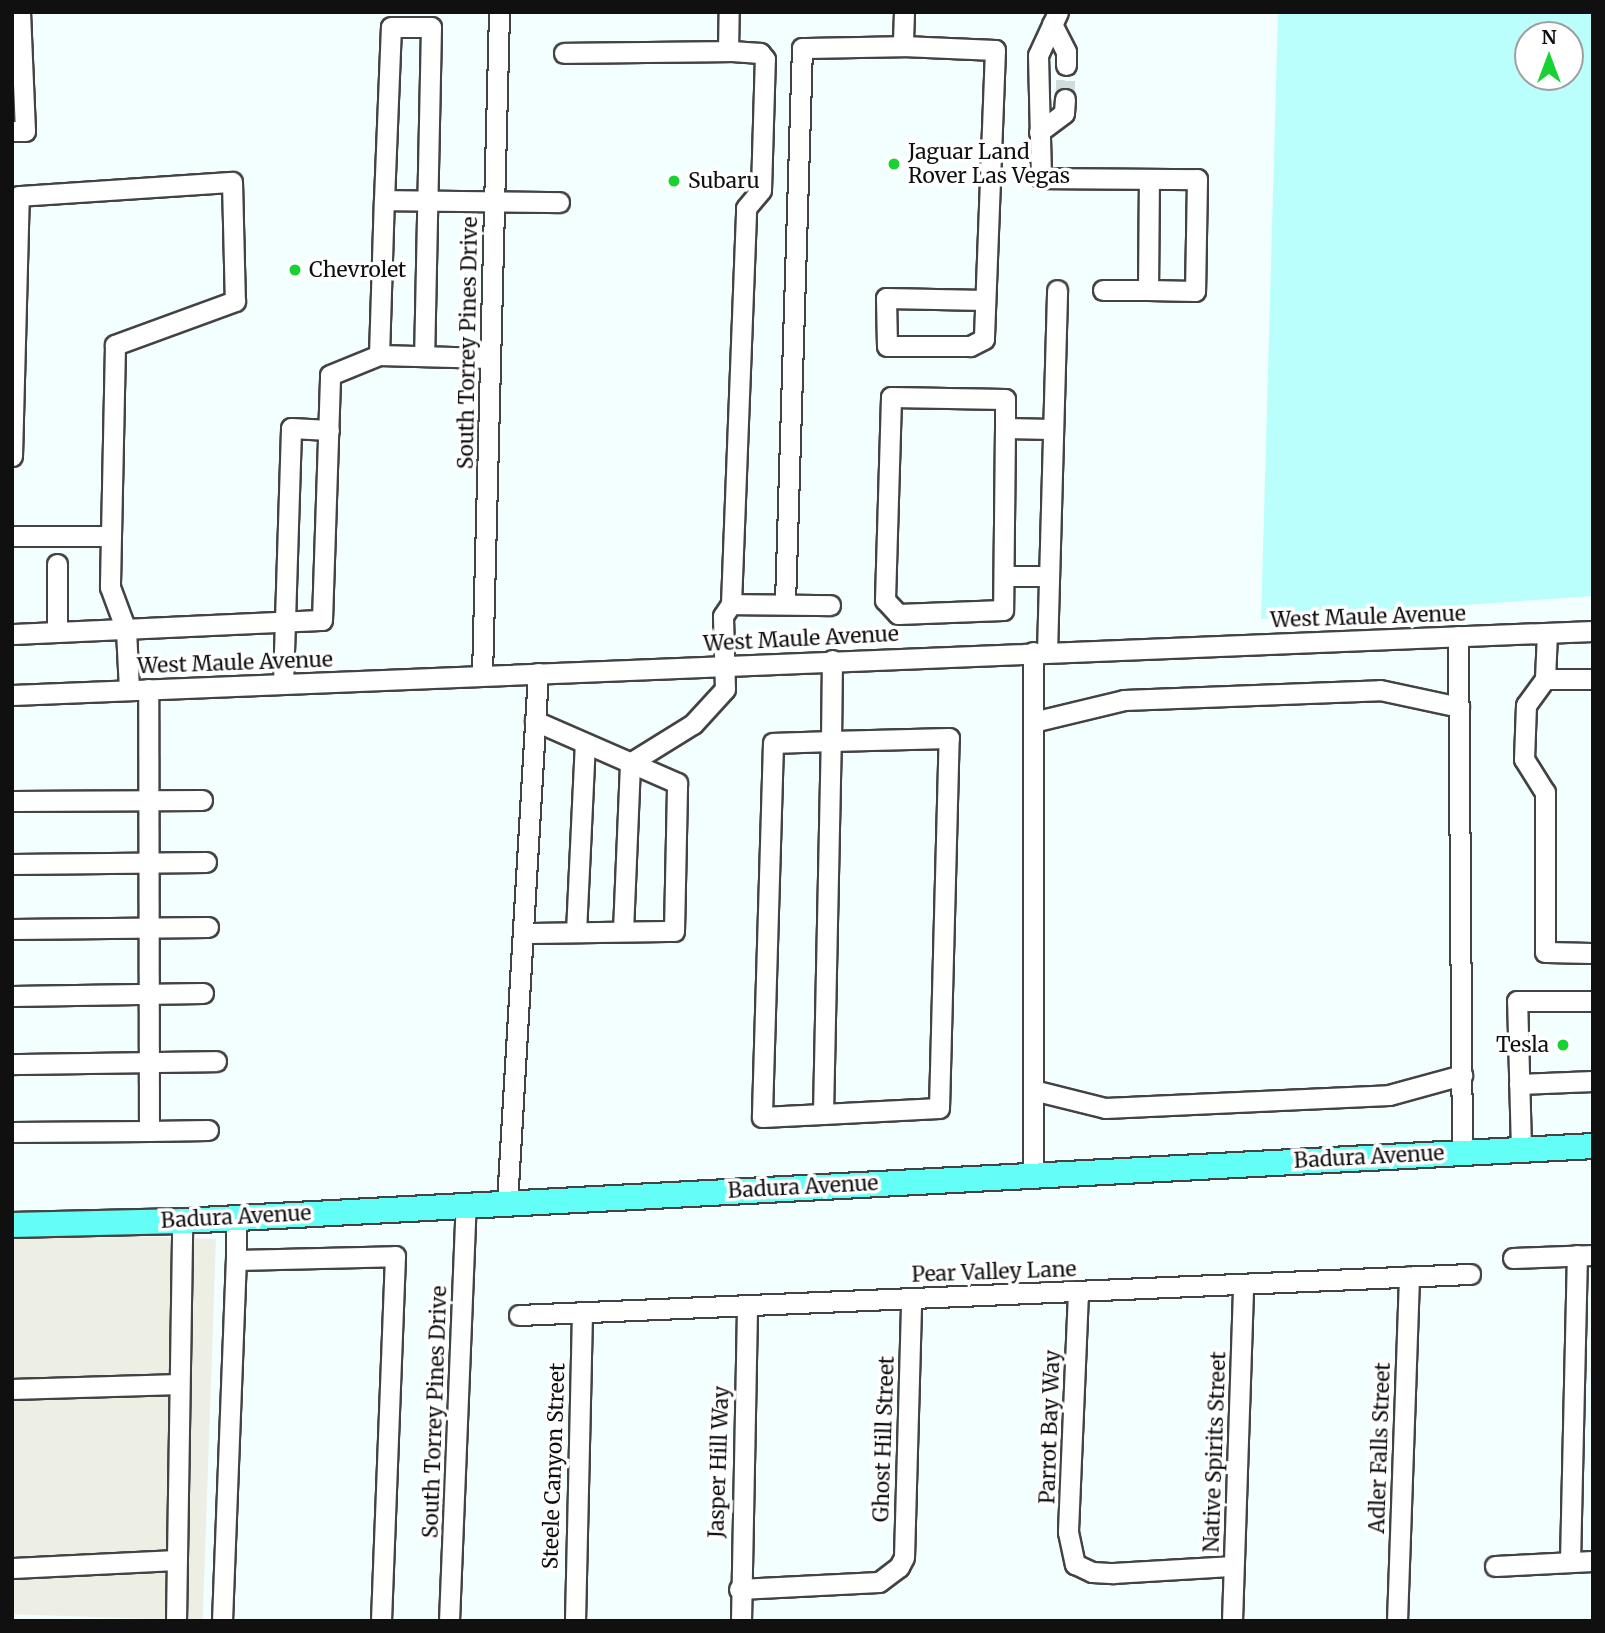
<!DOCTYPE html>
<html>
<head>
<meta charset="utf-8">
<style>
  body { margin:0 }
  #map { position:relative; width:1605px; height:1633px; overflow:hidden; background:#f3ffff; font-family:Merriweather,serif }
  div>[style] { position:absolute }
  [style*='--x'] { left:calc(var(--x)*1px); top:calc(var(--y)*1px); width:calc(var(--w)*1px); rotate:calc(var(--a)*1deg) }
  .industrial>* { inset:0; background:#eeefe4; transform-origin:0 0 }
  .sand>* { inset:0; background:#bbfffd }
  .minor-tunnel>* { height:19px; margin-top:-9.5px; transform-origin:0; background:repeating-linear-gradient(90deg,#d1dbdb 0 19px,transparent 0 29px) }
  .roads { filter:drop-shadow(2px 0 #434343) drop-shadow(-2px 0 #434343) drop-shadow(0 2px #434343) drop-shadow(0 -2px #434343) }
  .minor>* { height:19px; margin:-9.5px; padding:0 9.5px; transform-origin:9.5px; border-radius:9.5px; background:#fff }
  .major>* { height:24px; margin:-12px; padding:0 12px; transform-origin:12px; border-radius:12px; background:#63fff7 }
  .dots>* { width:19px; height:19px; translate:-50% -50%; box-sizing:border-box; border:4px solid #fff; border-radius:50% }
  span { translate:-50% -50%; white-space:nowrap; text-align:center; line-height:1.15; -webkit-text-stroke:7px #fff; paint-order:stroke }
  .poi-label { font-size:21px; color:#101010 }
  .left { translate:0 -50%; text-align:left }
  .right { translate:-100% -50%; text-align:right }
  .street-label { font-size:21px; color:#101010 }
  .frame { position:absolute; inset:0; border:14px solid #101010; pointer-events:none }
  .north { position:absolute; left:1514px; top:21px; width:70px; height:70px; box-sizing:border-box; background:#fff; border:2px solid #9f9f9f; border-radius:50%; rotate:0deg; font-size:19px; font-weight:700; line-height:28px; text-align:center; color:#101010 }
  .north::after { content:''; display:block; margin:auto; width:24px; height:32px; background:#17d232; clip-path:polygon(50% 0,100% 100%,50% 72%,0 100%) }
</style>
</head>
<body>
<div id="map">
  <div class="industrial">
    <div style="left:216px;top:1239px;width:382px;height:204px;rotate:92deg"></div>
  </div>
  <div class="sand">
    <div style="clip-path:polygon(evenodd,1278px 12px,1593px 12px,1593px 596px,1261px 619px,1278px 12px,1528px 35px,1570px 35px,1570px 77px,1528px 77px,1528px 35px)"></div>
  </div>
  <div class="minor-tunnel">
    <div style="--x:1065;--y:99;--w:34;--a:-88"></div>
  </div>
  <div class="roads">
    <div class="minor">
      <div style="--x:904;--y:12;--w:34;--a:92"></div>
      <div style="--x:903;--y:46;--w:92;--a:2.5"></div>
      <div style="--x:995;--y:50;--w:289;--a:92.2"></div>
      <div style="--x:984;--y:339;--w:16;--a:153"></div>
      <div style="--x:970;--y:346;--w:83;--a:180"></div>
      <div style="--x:887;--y:346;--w:48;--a:-91.2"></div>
      <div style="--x:886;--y:298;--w:99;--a:1.2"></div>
      <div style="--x:1058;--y:12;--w:47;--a:114.9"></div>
      <div style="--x:1038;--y:55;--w:123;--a:88.6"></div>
      <div style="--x:1041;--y:178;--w:156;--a:0.4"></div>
      <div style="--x:1197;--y:179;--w:112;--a:91"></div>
      <div style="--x:1195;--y:291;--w:47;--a:-178.8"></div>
      <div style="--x:1148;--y:290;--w:111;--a:-89.5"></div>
      <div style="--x:1052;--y:24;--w:31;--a:63"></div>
      <div style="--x:1066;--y:52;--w:13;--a:90"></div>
      <div style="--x:564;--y:53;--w:164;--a:-0.7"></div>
      <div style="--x:12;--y:131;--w:13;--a:0"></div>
      <div style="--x:25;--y:131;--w:119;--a:-92.4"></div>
      <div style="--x:1039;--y:132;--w:31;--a:-37"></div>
      <div style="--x:1064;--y:113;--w:14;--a:-86"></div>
      <div style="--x:384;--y:200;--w:173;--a:-87.7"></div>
      <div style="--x:391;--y:27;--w:40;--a:0"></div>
      <div style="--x:431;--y:27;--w:329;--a:91.2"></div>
      <div style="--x:1103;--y:290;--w:45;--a:0"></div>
      <div style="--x:379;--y:355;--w:155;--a:-88.2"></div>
      <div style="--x:384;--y:200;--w:175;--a:0.7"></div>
      <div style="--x:1005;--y:428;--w:182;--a:90.6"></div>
      <div style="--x:1003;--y:610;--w:105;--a:177.8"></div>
      <div style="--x:898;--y:614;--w:19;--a:-133"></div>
      <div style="--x:885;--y:600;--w:203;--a:-88.3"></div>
      <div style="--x:891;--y:397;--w:114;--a:1"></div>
      <div style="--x:1005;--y:399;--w:29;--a:90"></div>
      <div style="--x:1005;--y:428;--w:47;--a:1.2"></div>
      <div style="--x:12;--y:456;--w:260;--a:-88.5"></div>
      <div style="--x:19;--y:196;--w:213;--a:-3.8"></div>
      <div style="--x:232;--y:182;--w:119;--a:88.6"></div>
      <div style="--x:235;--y:301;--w:128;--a:159.9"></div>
      <div style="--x:115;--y:345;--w:242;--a:91.2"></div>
      <div style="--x:110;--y:587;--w:46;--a:69.6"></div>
      <div style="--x:126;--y:630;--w:60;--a:87.1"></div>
      <div style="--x:12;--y:536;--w:99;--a:0"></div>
      <div style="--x:57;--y:564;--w:68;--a:90"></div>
      <div style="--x:1004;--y:576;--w:45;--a:0"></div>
      <div style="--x:785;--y:603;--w:555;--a:-88.25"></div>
      <div style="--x:802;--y:48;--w:101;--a:-1.1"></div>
      <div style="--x:731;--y:604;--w:99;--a:0.6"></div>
      <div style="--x:1547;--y:633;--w:46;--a:92.5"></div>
      <div style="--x:1545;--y:679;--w:32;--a:126"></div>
      <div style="--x:1526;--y:705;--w:54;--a:92.1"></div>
      <div style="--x:1524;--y:759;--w:39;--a:58"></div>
      <div style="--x:1545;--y:792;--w:160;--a:90"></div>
      <div style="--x:1545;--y:952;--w:48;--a:1.2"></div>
      <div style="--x:12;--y:634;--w:310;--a:-2.6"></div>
      <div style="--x:322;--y:620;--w:245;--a:-88.1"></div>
      <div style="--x:330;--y:375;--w:53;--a:-22.2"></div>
      <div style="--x:379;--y:355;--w:111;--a:1.5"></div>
      <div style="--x:1458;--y:636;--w:516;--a:89.56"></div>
      <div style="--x:1033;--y:652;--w:523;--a:90"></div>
      <div style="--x:1047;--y:652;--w:362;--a:-88.4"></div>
      <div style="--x:482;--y:675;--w:663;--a:-88.53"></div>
      <div style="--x:1545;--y:679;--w:48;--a:0"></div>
      <div style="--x:283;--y:684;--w:256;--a:-88.2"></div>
      <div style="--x:291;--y:428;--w:38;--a:3"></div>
      <div style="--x:12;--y:695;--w:1582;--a:-2.32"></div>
      <div style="--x:1033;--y:722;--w:94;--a:-13.6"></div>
      <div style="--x:1124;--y:700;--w:256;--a:-2.2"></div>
      <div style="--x:1380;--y:690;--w:81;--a:12.1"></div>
      <div style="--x:12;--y:801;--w:190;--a:-0.3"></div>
      <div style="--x:12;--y:864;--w:194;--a:-0.6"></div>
      <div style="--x:12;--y:929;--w:196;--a:-0.6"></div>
      <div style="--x:623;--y:931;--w:168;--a:-87.6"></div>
      <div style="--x:630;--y:763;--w:74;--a:-31.8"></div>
      <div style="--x:693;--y:724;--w:47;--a:-47.6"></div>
      <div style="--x:725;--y:689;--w:73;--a:-91.6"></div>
      <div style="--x:723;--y:616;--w:14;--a:-56"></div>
      <div style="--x:731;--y:604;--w:396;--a:-87.8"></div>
      <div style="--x:746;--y:208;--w:23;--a:-50"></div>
      <div style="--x:761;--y:190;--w:131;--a:-88.3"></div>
      <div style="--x:765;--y:59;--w:8;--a:-130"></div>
      <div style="--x:760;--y:53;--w:32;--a:-176"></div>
      <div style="--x:728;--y:51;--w:39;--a:-89"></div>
      <div style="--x:576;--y:932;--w:189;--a:-87.3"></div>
      <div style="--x:523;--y:933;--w:151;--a:-0.8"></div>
      <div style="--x:674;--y:931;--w:148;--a:-88.8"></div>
      <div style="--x:677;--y:783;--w:155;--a:-156.4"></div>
      <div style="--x:12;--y:996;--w:191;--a:-0.9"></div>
      <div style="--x:12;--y:1064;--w:204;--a:-0.8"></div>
      <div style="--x:1519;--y:1084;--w:74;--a:-2.3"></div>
      <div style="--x:1033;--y:1090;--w:74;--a:14"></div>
      <div style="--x:1105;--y:1108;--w:284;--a:-2.6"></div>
      <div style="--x:1389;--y:1095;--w:76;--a:-15.3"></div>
      <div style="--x:823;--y:1114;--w:373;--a:-88.8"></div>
      <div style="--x:831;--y:741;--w:58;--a:178"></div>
      <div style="--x:773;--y:743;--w:374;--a:91.7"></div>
      <div style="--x:762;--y:1117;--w:61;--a:-2.8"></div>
      <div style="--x:823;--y:1114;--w:116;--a:-3"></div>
      <div style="--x:939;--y:1108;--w:370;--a:-88.5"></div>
      <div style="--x:949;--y:738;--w:118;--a:178.5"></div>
      <div style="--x:831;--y:741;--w:81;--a:-89.3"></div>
      <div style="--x:149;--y:1131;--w:59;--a:-1"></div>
      <div style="--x:12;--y:1132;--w:137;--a:-0.4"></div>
      <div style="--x:149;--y:1131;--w:442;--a:-90.1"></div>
      <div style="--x:1521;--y:1149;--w:148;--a:-91.5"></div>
      <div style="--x:1517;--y:1001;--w:76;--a:0"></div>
      <div style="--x:507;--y:1203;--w:531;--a:-86.65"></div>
      <div style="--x:1513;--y:1258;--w:80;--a:-2.1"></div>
      <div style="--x:236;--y:1260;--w:42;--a:-90"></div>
      <div style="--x:1078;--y:1292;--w:240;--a:92.4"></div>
      <div style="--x:1068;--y:1532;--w:33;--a:78"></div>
      <div style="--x:1075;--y:1564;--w:19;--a:25"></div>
      <div style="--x:1092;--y:1572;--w:22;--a:3"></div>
      <div style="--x:1114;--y:1573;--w:119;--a:-3.4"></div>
      <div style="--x:519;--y:1315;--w:952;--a:-2.47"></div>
      <div style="--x:12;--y:1389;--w:167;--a:-1.7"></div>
      <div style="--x:1570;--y:1561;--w:306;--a:-88.7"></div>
      <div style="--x:1495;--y:1566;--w:98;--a:-2.9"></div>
      <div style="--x:12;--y:1568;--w:165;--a:-2.8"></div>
      <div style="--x:739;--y:1589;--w:140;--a:-2.9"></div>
      <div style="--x:879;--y:1582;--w:25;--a:-37"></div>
      <div style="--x:899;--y:1567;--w:11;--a:-63"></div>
      <div style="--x:904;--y:1557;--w:258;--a:-88.4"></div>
      <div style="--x:176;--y:1621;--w:400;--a:-89.1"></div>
      <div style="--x:222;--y:1621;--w:361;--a:-87.8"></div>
      <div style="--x:236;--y:1260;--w:159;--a:-1.4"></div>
      <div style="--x:395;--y:1256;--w:365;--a:92.2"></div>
      <div style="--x:449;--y:1621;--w:416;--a:-87.7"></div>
      <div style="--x:575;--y:1621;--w:309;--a:-88.7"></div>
      <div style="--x:741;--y:1621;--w:316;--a:-88.9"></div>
      <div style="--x:1232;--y:1621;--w:336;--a:-88.1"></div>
      <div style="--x:1397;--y:1621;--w:345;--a:-88"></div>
    </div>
    <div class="major">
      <div style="--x:12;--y:1225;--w:170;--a:-1.3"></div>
      <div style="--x:182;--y:1221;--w:1413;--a:-3.04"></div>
    </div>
  </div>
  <div class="dots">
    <div style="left:894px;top:164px;background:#17d232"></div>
    <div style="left:674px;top:181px;background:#17d232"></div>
    <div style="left:295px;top:270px;background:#17d232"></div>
    <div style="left:1563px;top:1045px;background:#17d232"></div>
  </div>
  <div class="poi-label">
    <span class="left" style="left:908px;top:164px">Jaguar Land<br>Rover Las Vegas</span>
    <span class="left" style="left:688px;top:181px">Subaru</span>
    <span class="left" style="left:309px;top:270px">Chevrolet</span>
    <span class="right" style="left:1549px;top:1045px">Tesla</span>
  </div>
  <div class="street-label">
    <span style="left:468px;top:343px;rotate:-89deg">South Torrey Pines Drive</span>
    <span style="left:1368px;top:617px;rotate:-2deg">West Maule Avenue</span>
    <span style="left:801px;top:639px;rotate:-3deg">West Maule Avenue</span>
    <span style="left:235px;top:663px;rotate:-2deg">West Maule Avenue</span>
    <span style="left:1369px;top:1157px;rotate:-3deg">Badura Avenue</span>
    <span style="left:803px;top:1187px;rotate:-3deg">Badura Avenue</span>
    <span style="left:236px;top:1217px;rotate:-3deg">Badura Avenue</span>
    <span style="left:994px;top:1272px;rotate:-2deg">Pear Valley Lane</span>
    <span style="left:435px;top:1412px;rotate:-88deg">South Torrey Pines Drive</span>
    <span style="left:1050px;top:1427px;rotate:-88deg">Parrot Bay Way</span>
    <span style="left:884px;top:1439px;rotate:-88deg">Ghost Hill Street</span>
    <span style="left:1380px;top:1448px;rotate:-88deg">Adler Falls Street</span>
    <span style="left:1215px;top:1452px;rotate:-88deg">Native Spirits Street</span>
    <span style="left:719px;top:1462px;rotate:-88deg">Jasper Hill Way</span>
    <span style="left:554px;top:1466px;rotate:-88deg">Steele Canyon Street</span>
  </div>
  <div class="frame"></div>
  <div class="north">N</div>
</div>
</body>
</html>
